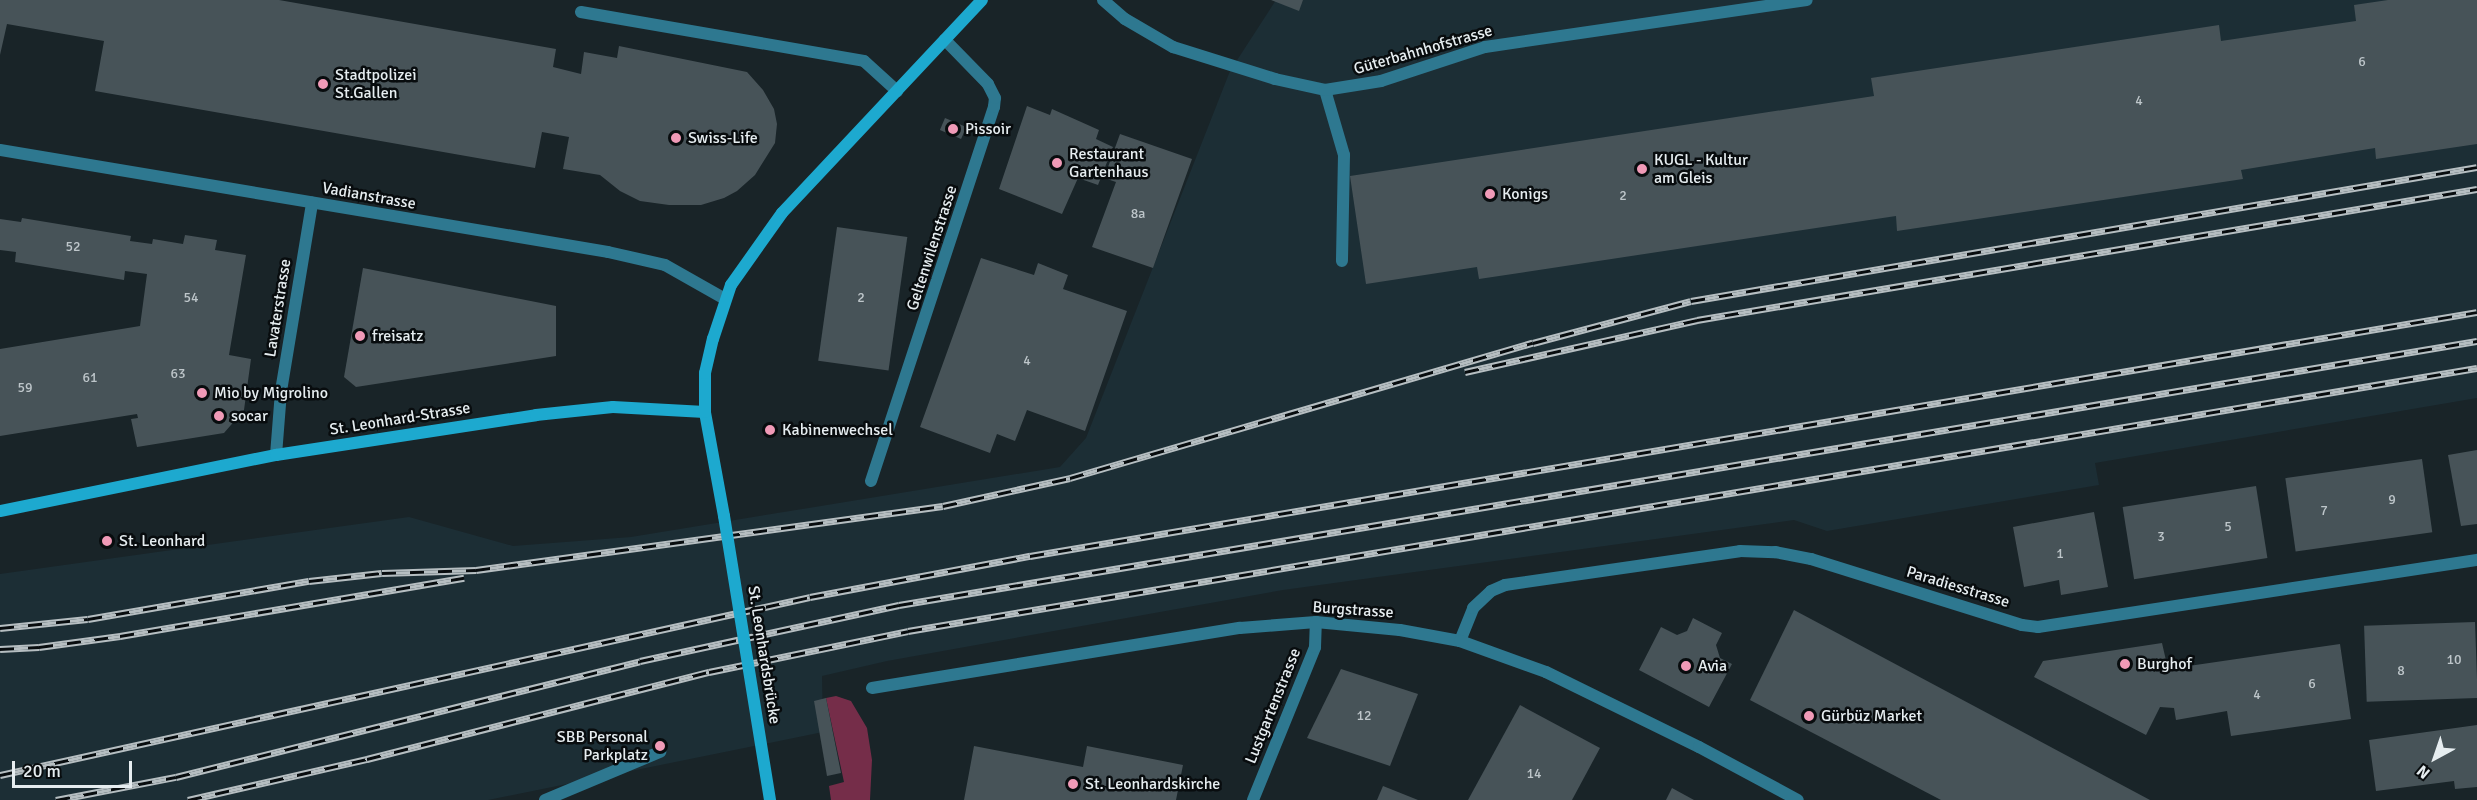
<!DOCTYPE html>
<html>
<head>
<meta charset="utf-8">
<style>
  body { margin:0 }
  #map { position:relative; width:2477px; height:800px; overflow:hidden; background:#192428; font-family:Signika,sans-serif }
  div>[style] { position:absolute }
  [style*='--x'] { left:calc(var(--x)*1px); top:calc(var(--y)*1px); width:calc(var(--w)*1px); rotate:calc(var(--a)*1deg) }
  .built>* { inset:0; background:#1c2e35 }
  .green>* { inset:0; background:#752d49 }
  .building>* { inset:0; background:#475358; transform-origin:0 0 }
  .service>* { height:12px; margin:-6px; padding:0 6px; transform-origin:6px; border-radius:6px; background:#2e7890 }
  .minor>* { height:12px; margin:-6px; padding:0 6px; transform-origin:6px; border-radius:6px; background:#2e7890 }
  .secondary>* { height:12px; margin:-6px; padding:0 6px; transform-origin:6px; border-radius:6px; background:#1da9cf }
  .rail>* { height:7px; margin-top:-3.5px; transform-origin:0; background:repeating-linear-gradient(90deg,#080c0e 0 14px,#b6bec1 0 28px); box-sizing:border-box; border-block:2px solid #b6bec1 }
  .secondary-bridge>* { height:12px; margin:-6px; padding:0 6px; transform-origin:6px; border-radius:6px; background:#1da9cf }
  .dots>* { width:16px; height:16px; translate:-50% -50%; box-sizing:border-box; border:3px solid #080c0e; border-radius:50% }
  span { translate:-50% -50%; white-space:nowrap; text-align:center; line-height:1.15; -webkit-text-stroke:5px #080c0e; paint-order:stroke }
  .number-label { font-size:14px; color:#bec6ca }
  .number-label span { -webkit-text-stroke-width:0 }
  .street-label { font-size:16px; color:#e6edf0 }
  .poi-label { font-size:16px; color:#e6edf0 }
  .left { translate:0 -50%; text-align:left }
  .right { translate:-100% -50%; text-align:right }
  .north { position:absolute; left:2405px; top:728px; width:60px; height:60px; -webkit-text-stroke:4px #080c0e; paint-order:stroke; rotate:220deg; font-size:16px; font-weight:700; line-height:24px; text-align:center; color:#e6edf0 }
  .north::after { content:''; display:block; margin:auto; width:21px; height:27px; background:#e6edf0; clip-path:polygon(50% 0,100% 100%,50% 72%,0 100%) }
  .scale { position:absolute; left:12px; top:761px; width:120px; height:27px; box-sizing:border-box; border:3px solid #e6edf0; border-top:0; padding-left:8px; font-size:18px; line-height:21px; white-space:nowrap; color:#e6edf0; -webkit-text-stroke:4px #080c0e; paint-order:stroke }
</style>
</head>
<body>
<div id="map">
  <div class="built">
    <div style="clip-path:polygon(1276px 0,2477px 0,2477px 398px,2095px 463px,2099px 485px,1827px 531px,1794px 520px,1283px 590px,887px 661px,822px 676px,823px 732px,488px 800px,0 800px,0 574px,409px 517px,513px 546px,631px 537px,1060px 467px,1086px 438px,1230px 71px)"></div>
  </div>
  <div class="green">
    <div style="clip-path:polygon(836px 696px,851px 701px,867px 728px,872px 760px,870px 800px,831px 800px,829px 786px,844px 782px,826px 698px)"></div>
  </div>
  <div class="building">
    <div style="clip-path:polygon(0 0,279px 0,556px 49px,553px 67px,581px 74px,584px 52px,617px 58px,619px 46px,747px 72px,763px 90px,774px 109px,777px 124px,775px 143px,755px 175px,737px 191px,724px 198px,701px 205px,669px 205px,640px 201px,620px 191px,600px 175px,563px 169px,569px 137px,542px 132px,535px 168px,95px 91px,104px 41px,7px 24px,0 55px)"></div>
    <div style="clip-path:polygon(1271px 0,1303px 0,1299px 11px)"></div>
    <div style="clip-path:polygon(2388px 0,2477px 0,2477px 144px,2376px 159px,2375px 148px,2241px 170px,2243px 179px,1897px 231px,1896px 216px,1479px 279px,1477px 267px,1366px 284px,1350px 176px,1874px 96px,1871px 78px,2219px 25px,2221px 41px,2356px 21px,2354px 5px)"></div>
    <div style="clip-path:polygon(1027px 106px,1050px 115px,1052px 109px,1099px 130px,1096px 139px,1113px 147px,1098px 185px,1078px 178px,1062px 214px,999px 189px)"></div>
    <div style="left:945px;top:118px;width:23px;height:13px;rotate:23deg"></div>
    <div style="clip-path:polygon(1120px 134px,1192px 159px,1153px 268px,1092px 247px,1116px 182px,1104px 178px)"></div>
    <div style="clip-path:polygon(22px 218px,131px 236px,130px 241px,152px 244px,153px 239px,183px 244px,185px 235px,217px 240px,215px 250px,246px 255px,229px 355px,251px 359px,244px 410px,224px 433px,137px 447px,131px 419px,138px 418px,137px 414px,0 436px,0 349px,140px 326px,147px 274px,125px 271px,124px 280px,15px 262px,16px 252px,0 250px,0 219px,21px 222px)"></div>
    <div style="left:837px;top:227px;width:71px;height:135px;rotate:8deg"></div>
    <div style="clip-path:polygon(981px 258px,1034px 275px,1038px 263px,1068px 275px,1063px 289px,1127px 311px,1085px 431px,1027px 410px,1015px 441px,997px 434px,990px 453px,920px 427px)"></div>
    <div style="clip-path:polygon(363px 268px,556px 306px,556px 356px,356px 387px,344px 377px)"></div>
    <div style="clip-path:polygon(2477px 450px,2477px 524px,2461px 526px,2448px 455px)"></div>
    <div style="left:2422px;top:459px;width:74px;height:138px;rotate:82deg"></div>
    <div style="left:2256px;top:486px;width:73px;height:135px;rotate:81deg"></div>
    <div style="clip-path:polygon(2094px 512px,2108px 587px,2061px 595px,2059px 580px,2024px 587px,2013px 527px)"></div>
    <div style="clip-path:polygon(1794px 610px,2150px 800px,1941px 800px,1750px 700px)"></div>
    <div style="clip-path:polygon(1693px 618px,1722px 633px,1716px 645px,1720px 658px,1732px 664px,1709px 707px,1639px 670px,1661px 627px,1677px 635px,1687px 631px)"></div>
    <div style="left:2475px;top:622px;width:76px;height:111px;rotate:88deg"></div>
    <div style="clip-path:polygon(2162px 643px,2168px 669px,2340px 644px,2351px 719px,2231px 736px,2227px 711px,2176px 720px,2174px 708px,2160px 707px,2146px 735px,2034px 677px,2043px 661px)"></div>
    <div style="clip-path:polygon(1341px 669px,1418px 694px,1390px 766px,1307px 738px)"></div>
    <div style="clip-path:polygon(826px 698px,841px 773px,827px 776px,814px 701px)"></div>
    <div style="clip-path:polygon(1520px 705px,1600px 748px,1572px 800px,1468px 800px)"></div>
    <div style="clip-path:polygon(2477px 725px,2477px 787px,2455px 789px,2454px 781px,2376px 791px,2369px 740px)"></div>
    <div style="clip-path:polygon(974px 746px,1083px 767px,1087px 746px,1183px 765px,1176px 800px,964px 800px)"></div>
    <div style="clip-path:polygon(1383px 786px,1418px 800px,1377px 800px)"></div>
    <div style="clip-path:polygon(1672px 788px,1694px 800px,1666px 800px)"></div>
  </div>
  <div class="service">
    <div style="--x:581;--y:12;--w:287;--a:9.8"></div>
    <div style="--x:864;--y:61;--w:45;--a:42.3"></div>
    <div style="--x:1325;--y:90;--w:68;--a:73.7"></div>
    <div style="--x:1344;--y:155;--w:106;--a:91.1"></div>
    <div style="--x:545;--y:800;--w:125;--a:-22.7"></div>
  </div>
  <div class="minor">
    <div style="--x:1103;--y:0;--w:29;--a:41"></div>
    <div style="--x:1125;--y:19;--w:56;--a:30.3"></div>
    <div style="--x:1173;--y:47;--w:107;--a:17.4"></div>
    <div style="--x:1275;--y:79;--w:51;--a:12.4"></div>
    <div style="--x:1325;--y:90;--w:57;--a:-9.1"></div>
    <div style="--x:1381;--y:81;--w:109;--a:-18.1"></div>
    <div style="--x:1485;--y:47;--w:325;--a:-8.3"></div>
    <div style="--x:0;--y:150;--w:616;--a:9.52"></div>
    <div style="--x:608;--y:252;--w:58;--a:12.8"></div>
    <div style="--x:665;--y:265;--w:69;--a:29.5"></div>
    <div style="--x:276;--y:455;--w:64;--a:-85.5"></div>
    <div style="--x:281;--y:391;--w:191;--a:-80.6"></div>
    <div style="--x:871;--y:481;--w:394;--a:-71.8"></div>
    <div style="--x:994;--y:107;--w:9;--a:-84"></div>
    <div style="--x:995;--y:98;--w:16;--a:-117"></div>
    <div style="--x:988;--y:84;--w:62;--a:-134.3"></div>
    <div style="--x:1460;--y:641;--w:35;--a:-68"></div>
    <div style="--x:1473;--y:608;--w:25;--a:-43"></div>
    <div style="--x:1491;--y:591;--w:15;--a:-23"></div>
    <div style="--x:1505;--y:585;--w:237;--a:-8.2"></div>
    <div style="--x:1740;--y:551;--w:35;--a:2"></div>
    <div style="--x:1775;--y:552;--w:37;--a:11"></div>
    <div style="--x:1811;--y:559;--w:221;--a:17.4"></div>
    <div style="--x:2022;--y:625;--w:16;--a:7"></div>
    <div style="--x:2038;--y:627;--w:444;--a:-8.7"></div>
    <div style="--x:872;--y:688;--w:373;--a:-9.3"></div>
    <div style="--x:1240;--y:628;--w:76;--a:-4.5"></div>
    <div style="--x:1316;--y:622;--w:84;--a:5.4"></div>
    <div style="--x:1400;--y:630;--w:61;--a:10.4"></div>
    <div style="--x:1460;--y:641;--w:91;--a:19.8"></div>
    <div style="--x:1546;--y:672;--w:170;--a:26.1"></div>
    <div style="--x:1699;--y:747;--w:112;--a:28.2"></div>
    <div style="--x:1253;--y:800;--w:165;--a:-67.9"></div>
    <div style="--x:1315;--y:647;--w:25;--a:-88"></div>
  </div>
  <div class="secondary">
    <div style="--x:0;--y:511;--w:282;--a:-11.5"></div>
    <div style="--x:276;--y:455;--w:263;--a:-8.7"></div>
    <div style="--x:536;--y:415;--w:77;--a:-5.9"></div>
    <div style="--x:613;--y:407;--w:92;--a:3.1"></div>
    <div style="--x:724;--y:516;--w:106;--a:-100.4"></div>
    <div style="--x:705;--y:412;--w:39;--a:-90"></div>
    <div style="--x:705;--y:373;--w:35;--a:-77"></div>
    <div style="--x:713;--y:339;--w:57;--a:-71.6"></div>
    <div style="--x:731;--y:285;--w:88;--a:-54.7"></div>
    <div style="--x:782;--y:213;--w:292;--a:-46.8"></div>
  </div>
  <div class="rail">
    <div style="--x:1465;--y:372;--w:238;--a:-12.6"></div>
    <div style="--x:1697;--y:320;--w:791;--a:-9.53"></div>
    <div style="--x:0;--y:628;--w:88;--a:-5.8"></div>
    <div style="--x:88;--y:619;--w:224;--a:-9.8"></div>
    <div style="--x:309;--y:581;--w:73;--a:-6.3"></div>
    <div style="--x:382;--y:573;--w:94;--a:-1.8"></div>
    <div style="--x:476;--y:570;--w:471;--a:-7.8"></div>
    <div style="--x:943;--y:506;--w:130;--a:-12.4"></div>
    <div style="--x:1070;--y:478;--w:482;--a:-16.3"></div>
    <div style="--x:1533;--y:343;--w:163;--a:-14.9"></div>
    <div style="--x:1691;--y:301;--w:797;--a:-9.67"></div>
    <div style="--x:0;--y:649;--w:39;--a:-3"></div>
    <div style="--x:39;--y:647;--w:82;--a:-7.7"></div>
    <div style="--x:120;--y:636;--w:349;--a:-9.6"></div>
    <div style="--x:0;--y:775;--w:829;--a:-12.39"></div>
    <div style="--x:810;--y:597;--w:224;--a:-10.6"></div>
    <div style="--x:1030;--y:556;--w:1467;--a:-9.57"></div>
    <div style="--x:56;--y:800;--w:122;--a:-10.9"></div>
    <div style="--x:176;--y:777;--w:478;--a:-14"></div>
    <div style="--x:640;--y:661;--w:265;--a:-12.2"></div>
    <div style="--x:899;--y:605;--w:1600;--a:-9.5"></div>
    <div style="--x:188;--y:800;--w:184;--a:-12.9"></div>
    <div style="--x:367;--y:759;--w:353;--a:-14.3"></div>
    <div style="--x:709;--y:672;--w:203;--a:-11.6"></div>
    <div style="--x:908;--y:631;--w:1591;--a:-9.52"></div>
  </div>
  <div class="secondary-bridge">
    <div style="--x:724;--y:516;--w:288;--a:80.8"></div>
  </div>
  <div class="dots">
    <div style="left:323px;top:84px;background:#f09ab7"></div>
    <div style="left:953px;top:129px;background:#f09ab7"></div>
    <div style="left:676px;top:138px;background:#f09ab7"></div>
    <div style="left:1057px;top:163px;background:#f09ab7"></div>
    <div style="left:1642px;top:169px;background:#f09ab7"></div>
    <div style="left:1490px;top:194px;background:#f09ab7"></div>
    <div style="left:360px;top:336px;background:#f09ab7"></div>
    <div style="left:202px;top:393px;background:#f09ab7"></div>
    <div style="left:219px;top:416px;background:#f09ab7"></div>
    <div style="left:770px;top:430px;background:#f09ab7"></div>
    <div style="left:107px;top:541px;background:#f09ab7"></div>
    <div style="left:2125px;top:664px;background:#f09ab7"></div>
    <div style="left:1686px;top:666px;background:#f09ab7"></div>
    <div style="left:1809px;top:716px;background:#f09ab7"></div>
    <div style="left:660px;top:746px;background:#f09ab7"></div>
    <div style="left:1073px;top:784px;background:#f09ab7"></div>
  </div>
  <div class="number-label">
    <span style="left:2362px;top:62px">6</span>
    <span style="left:2139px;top:101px">4</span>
    <span style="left:1623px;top:196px">2</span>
    <span style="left:1138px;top:214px">8a</span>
    <span style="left:73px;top:247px">52</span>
    <span style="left:191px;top:298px">54</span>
    <span style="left:861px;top:298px">2</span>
    <span style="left:1027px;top:361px">4</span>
    <span style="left:178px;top:374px">63</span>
    <span style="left:90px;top:378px">61</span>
    <span style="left:25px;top:388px">59</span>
    <span style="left:2392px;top:500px">9</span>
    <span style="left:2324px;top:511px">7</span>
    <span style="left:2228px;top:527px">5</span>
    <span style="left:2161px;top:537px">3</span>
    <span style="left:2060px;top:554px">1</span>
    <span style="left:2454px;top:660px">10</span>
    <span style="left:2401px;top:671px">8</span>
    <span style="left:2312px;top:684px">6</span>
    <span style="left:2257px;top:695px">4</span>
    <span style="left:1364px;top:716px">12</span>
    <span style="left:1534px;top:774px">14</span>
  </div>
  <div class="street-label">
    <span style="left:1423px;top:50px;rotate:-16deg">Güterbahnhofstrasse</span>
    <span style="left:369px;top:196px;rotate:10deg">Vadianstrasse</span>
    <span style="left:932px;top:248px;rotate:-72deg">Geltenwilenstrasse</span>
    <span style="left:278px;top:308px;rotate:-81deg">Lavaterstrasse</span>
    <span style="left:400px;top:419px;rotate:-9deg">St. Leonhard-Strasse</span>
    <span style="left:1958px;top:587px;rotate:17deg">Paradiesstrasse</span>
    <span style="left:1353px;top:610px;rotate:4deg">Burgstrasse</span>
    <span style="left:764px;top:655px;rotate:81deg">St. Leonhardsbrücke</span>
    <span style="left:1273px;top:706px;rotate:-68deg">Lustgartenstrasse</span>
  </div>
  <div class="poi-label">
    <span class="left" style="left:335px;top:84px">Stadtpolizei<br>St.Gallen</span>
    <span class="left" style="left:965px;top:129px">Pissoir</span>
    <span class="left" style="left:688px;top:138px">Swiss-Life</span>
    <span class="left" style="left:1069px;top:163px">Restaurant<br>Gartenhaus</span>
    <span class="left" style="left:1654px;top:169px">KUGL - Kultur<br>am Gleis</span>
    <span class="left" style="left:1502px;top:194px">Konigs</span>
    <span class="left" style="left:372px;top:336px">freisatz</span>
    <span class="left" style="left:214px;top:393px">Mio by Migrolino</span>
    <span class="left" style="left:231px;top:416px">socar</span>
    <span class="left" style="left:782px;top:430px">Kabinenwechsel</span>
    <span class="left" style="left:119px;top:541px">St. Leonhard</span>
    <span class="left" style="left:2137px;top:664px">Burghof</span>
    <span class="left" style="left:1698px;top:666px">Avia</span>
    <span class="left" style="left:1821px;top:716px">Gürbüz Market</span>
    <span class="right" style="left:648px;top:746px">SBB Personal<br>Parkplatz</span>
    <span class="left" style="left:1085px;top:784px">St. Leonhardskirche</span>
  </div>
  <div class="north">N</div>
  <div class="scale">20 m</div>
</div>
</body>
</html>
